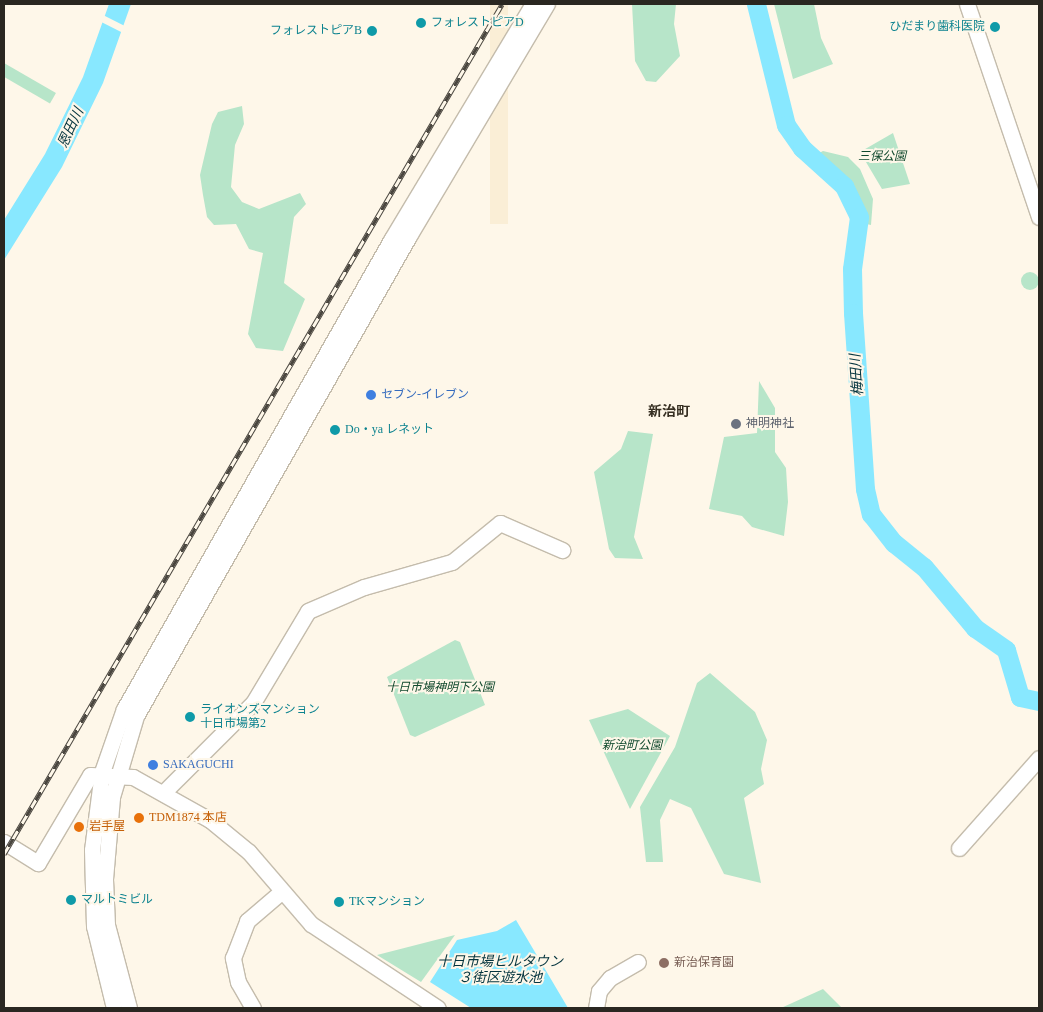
<!DOCTYPE html>
<html>
<head>
<meta charset="utf-8">
<style>
  body { margin:0 }
  #map { position:relative; width:1043px; height:1012px; overflow:hidden; background:#fef7e9; font-family:"Times New Roman","Noto Sans JP",serif }
  div>[style] { position:absolute }
  [style*='--x'] { left:calc(var(--x)*1px); top:calc(var(--y)*1px); width:calc(var(--w)*1px); rotate:calc(var(--a)*1deg) }
  .built>* { inset:0; background:#faeed6; transform-origin:0 0 }
  .green>* { inset:0; background:#b7e5c9; transform-origin:0 0 }
  .round { border-radius:50% }
  .water>* { inset:0; background:#88e8ff }
  .pier>* { inset:0; background:#fef7e9; transform-origin:0 0 }
  .river>* { height:19px; margin:-9.5px; padding:0 9.5px; transform-origin:9.5px; border-radius:9.5px; background:#88e8ff }
  .roads { filter:drop-shadow(1px 0 #c4bcac) drop-shadow(-1px 0 #c4bcac) drop-shadow(0 1px #c4bcac) drop-shadow(0 -1px #c4bcac) }
  .secondary>* { height:15px; margin:-7.5px; padding:0 7.5px; transform-origin:7.5px; border-radius:7.5px; background:#fff }
  .rail>* { height:5px; margin-top:-2.5px; transform-origin:0; background:repeating-linear-gradient(90deg,#fef7e9 0 9px,#4a463f 0 18px); box-sizing:border-box; border-block:1px solid #4a463f }
  .dots>* { width:14px; height:14px; translate:-50% -50%; box-sizing:border-box; border:2px solid #fef7e9; border-radius:50% }
  span { translate:-50% -50%; white-space:nowrap; text-align:center; line-height:1.15; -webkit-text-stroke:4px #fef7e9; paint-order:stroke }
  .culture-label { font-size:12px; color:#0d838f }
  .left { translate:0 -50%; text-align:left }
  .right { translate:-100% -50%; text-align:right }
  .park-label { font-size:12px; color:#10492d; font-style:italic }
  .shop-label { font-size:12px; color:#366cbe }
  .worship-label { font-size:12px; color:#5b616d }
  .food-label { font-size:12px; color:#c56008 }
  .education-label { font-size:12px; color:#785e54 }
  .water-label { font-size:14px; color:#04343e; font-style:italic }
  .neighbourhood-label { font-size:14px; color:#362f22; font-weight:700 }
  .frame { position:absolute; inset:0; border:5px solid #2a2721; pointer-events:none }
</style>
</head>
<body>
<div id="map">
  <div class="built">
    <div style="left:490px;top:4px;width:18px;height:220px"></div>
  </div>
  <div class="green">
    <div style="clip-path:polygon(632px 4px,676px 4px,674px 24px,680px 56px,656px 82px,646px 81px,635px 61px)"></div>
    <div style="clip-path:polygon(774px 4px,814px 4px,821px 38px,833px 64px,793px 79px)"></div>
    <div style="left:4px;top:63px;width:60px;height:12px;rotate:30deg"></div>
    <div style="clip-path:polygon(242px 106px,244px 124px,235px 145px,231px 187px,242px 202px,259px 209px,300px 193px,306px 204px,294px 217px,284px 283px,305px 299px,283px 351px,256px 348px,248px 334px,263px 253px,249px 249px,236px 224px,214px 225px,207px 217px,203px 195px,200px 175px,212px 124px,218px 112px)"></div>
    <div style="clip-path:polygon(893px 133px,910px 184px,882px 189px,860px 152px)"></div>
    <div style="clip-path:polygon(823px 151px,848px 157px,860px 169px,873px 199px,871px 225px,862px 223px,848px 183px,817px 154px)"></div>
    <div class="round" style="left:1021px;top:272px;width:18px;height:18px"></div>
    <div style="clip-path:polygon(759px 381px,775px 408px,775px 452px,786px 468px,788px 502px,784px 536px,752px 527px,742px 516px,709px 509px,724px 437px,757px 433px)"></div>
    <div style="clip-path:polygon(628px 431px,653px 434px,634px 537px,643px 559px,615px 558px,609px 549px,594px 472px,621px 449px)"></div>
    <div style="clip-path:polygon(455px 640px,460px 642px,485px 705px,415px 737px,410px 735px,387px 677px)"></div>
    <div style="clip-path:polygon(710px 673px,755px 712px,767px 740px,761px 769px,764px 784px,744px 798px,761px 883px,724px 874px,691px 808px,670px 799px,660px 820px,663px 862px,646px 862px,640px 807px,675px 747px,697px 683px)"></div>
    <div style="clip-path:polygon(628px 709px,670px 736px,630px 809px,589px 720px)"></div>
    <div style="clip-path:polygon(455px 935px,421px 982px,377px 955px)"></div>
    <div style="clip-path:polygon(823px 989px,842px 1008px,781px 1008px)"></div>
  </div>
  <div class="water">
    <div style="clip-path:polygon(109px 4px,131px 4px,103px 83px,62px 167px,4px 260px,4px 220px,45px 154px,83px 77px)"></div>
    <div style="clip-path:polygon(516px 920px,568px 1008px,471px 1008px,430px 982px,457px 940px,497px 931px)"></div>
  </div>
  <div class="pier">
    <div style="left:103px;top:15px;width:25px;height:7px;rotate:27deg"></div>
  </div>
  <div class="river">
    <div style="--x:756;--y:4;--w:125;--a:76.1"></div>
    <div style="--x:786;--y:125;--w:28;--a:55"></div>
    <div style="--x:802;--y:148;--w:57;--a:42.1"></div>
    <div style="--x:844;--y:186;--w:34;--a:64"></div>
    <div style="--x:859;--y:217;--w:52;--a:97.7"></div>
    <div style="--x:852;--y:269;--w:44;--a:88.7"></div>
    <div style="--x:853;--y:313;--w:176;--a:86.1"></div>
    <div style="--x:865;--y:489;--w:26;--a:77"></div>
    <div style="--x:871;--y:514;--w:37;--a:52"></div>
    <div style="--x:894;--y:543;--w:38;--a:39"></div>
    <div style="--x:924;--y:567;--w:80;--a:50.1"></div>
    <div style="--x:975;--y:628;--w:38;--a:35"></div>
    <div style="--x:1006;--y:650;--w:49;--a:73.4"></div>
    <div style="--x:1020;--y:697;--w:19;--a:12"></div>
  </div>
  <div class="roads">
    <div class="secondary">
      <div style="--x:967;--y:4;--w:225;--a:71.3"></div>
      <div style="--x:163;--y:793;--w:127;--a:-45"></div>
      <div style="--x:253;--y:703;--w:107;--a:-59.1"></div>
      <div style="--x:308;--y:611;--w:61;--a:-23.2"></div>
      <div style="--x:364;--y:587;--w:91;--a:-15.9"></div>
      <div style="--x:452;--y:562;--w:62;--a:-39.1"></div>
      <div style="--x:500;--y:523;--w:68;--a:23.5"></div>
      <div style="--x:4;--y:842;--w:40;--a:32"></div>
      <div style="--x:38;--y:863;--w:102;--a:-59.4"></div>
      <div style="--x:90;--y:775;--w:43;--a:2.7"></div>
      <div style="--x:133;--y:777;--w:88;--a:29.2"></div>
      <div style="--x:210;--y:820;--w:50;--a:39.4"></div>
      <div style="--x:249;--y:852;--w:95;--a:49.3"></div>
      <div style="--x:311;--y:924;--w:152;--a:33.5"></div>
      <div style="--x:959;--y:848;--w:120;--a:-48.4"></div>
      <div style="--x:114;--y:1008;--w:84;--a:-103.7"></div>
      <div style="--x:94;--y:926;--w:76;--a:-91.5"></div>
      <div style="--x:92;--y:850;--w:79;--a:-82.7"></div>
      <div style="--x:102;--y:772;--w:67;--a:-70.8"></div>
      <div style="--x:124;--y:709;--w:540;--a:-60.35"></div>
      <div style="--x:391;--y:240;--w:275;--a:-59"></div>
      <div style="--x:129;--y:1008;--w:86;--a:-104.8"></div>
      <div style="--x:107;--y:925;--w:46;--a:-92.5"></div>
      <div style="--x:105;--y:879;--w:82;--a:-85.1"></div>
      <div style="--x:112;--y:797;--w:84;--a:-73.5"></div>
      <div style="--x:136;--y:716;--w:552;--a:-60.37"></div>
      <div style="--x:409;--y:236;--w:270;--a:-59.3"></div>
      <div style="--x:253;--y:1008;--w:30;--a:-120"></div>
      <div style="--x:238;--y:982;--w:25;--a:-102"></div>
      <div style="--x:233;--y:958;--w:40;--a:-69"></div>
      <div style="--x:247;--y:921;--w:45;--a:-40.5"></div>
      <div style="--x:596;--y:1008;--w:17;--a:-80"></div>
      <div style="--x:599;--y:991;--w:17;--a:-50"></div>
      <div style="--x:610;--y:978;--w:32;--a:-30"></div>
    </div>
  </div>
  <div class="rail">
    <div style="--x:4;--y:854;--w:985;--a:-59.63"></div>
  </div>
  <div class="dots">
    <div style="left:421px;top:23px;background:#0f9aa8"></div>
    <div style="left:995px;top:27px;background:#0f9aa8"></div>
    <div style="left:372px;top:31px;background:#0f9aa8"></div>
    <div style="left:371px;top:395px;background:#3f7fe0"></div>
    <div style="left:736px;top:424px;background:#6b7280"></div>
    <div style="left:335px;top:430px;background:#0f9aa8"></div>
    <div style="left:190px;top:717px;background:#0f9aa8"></div>
    <div style="left:153px;top:765px;background:#3f7fe0"></div>
    <div style="left:139px;top:818px;background:#e8710a"></div>
    <div style="left:79px;top:827px;background:#e8710a"></div>
    <div style="left:71px;top:900px;background:#0f9aa8"></div>
    <div style="left:339px;top:902px;background:#0f9aa8"></div>
    <div style="left:664px;top:963px;background:#8d6e63"></div>
  </div>
  <div class="culture-label">
    <span class="left" style="left:431px;top:23px">フォレストピアD</span>
    <span class="right" style="left:985px;top:27px">ひだまり歯科医院</span>
    <span class="right" style="left:362px;top:31px">フォレストピアB</span>
    <span class="left" style="left:345px;top:430px">Do・ya レネット</span>
    <span class="left" style="left:200px;top:717px">ライオンズマンション<br>十日市場第2</span>
    <span class="left" style="left:81px;top:900px">マルトミビル</span>
    <span class="left" style="left:349px;top:902px">TKマンション</span>
  </div>
  <div class="park-label">
    <span style="left:882px;top:157px">三保公園</span>
    <span style="left:440px;top:688px">十日市場神明下公園</span>
    <span style="left:632px;top:746px">新治町公園</span>
  </div>
  <div class="shop-label">
    <span class="left" style="left:381px;top:395px">セブン-イレブン</span>
    <span class="left" style="left:163px;top:765px">SAKAGUCHI</span>
  </div>
  <div class="worship-label">
    <span class="left" style="left:746px;top:424px">神明神社</span>
  </div>
  <div class="food-label">
    <span class="left" style="left:149px;top:818px">TDM1874 本店</span>
    <span class="left" style="left:89px;top:827px">岩手屋</span>
  </div>
  <div class="education-label">
    <span class="left" style="left:674px;top:963px">新治保育園</span>
  </div>
  <div class="water-label">
    <span style="left:71px;top:128px;rotate:-65deg">恩田川</span>
    <span style="left:857px;top:375px;rotate:-94deg">梅田川</span>
    <span style="left:500px;top:970px">十日市場ヒルタウン<br>３街区遊水池</span>
  </div>
  <div class="neighbourhood-label">
    <span style="left:669px;top:412px">新治町</span>
  </div>
  <div class="frame"></div>
</div>
</body>
</html>
